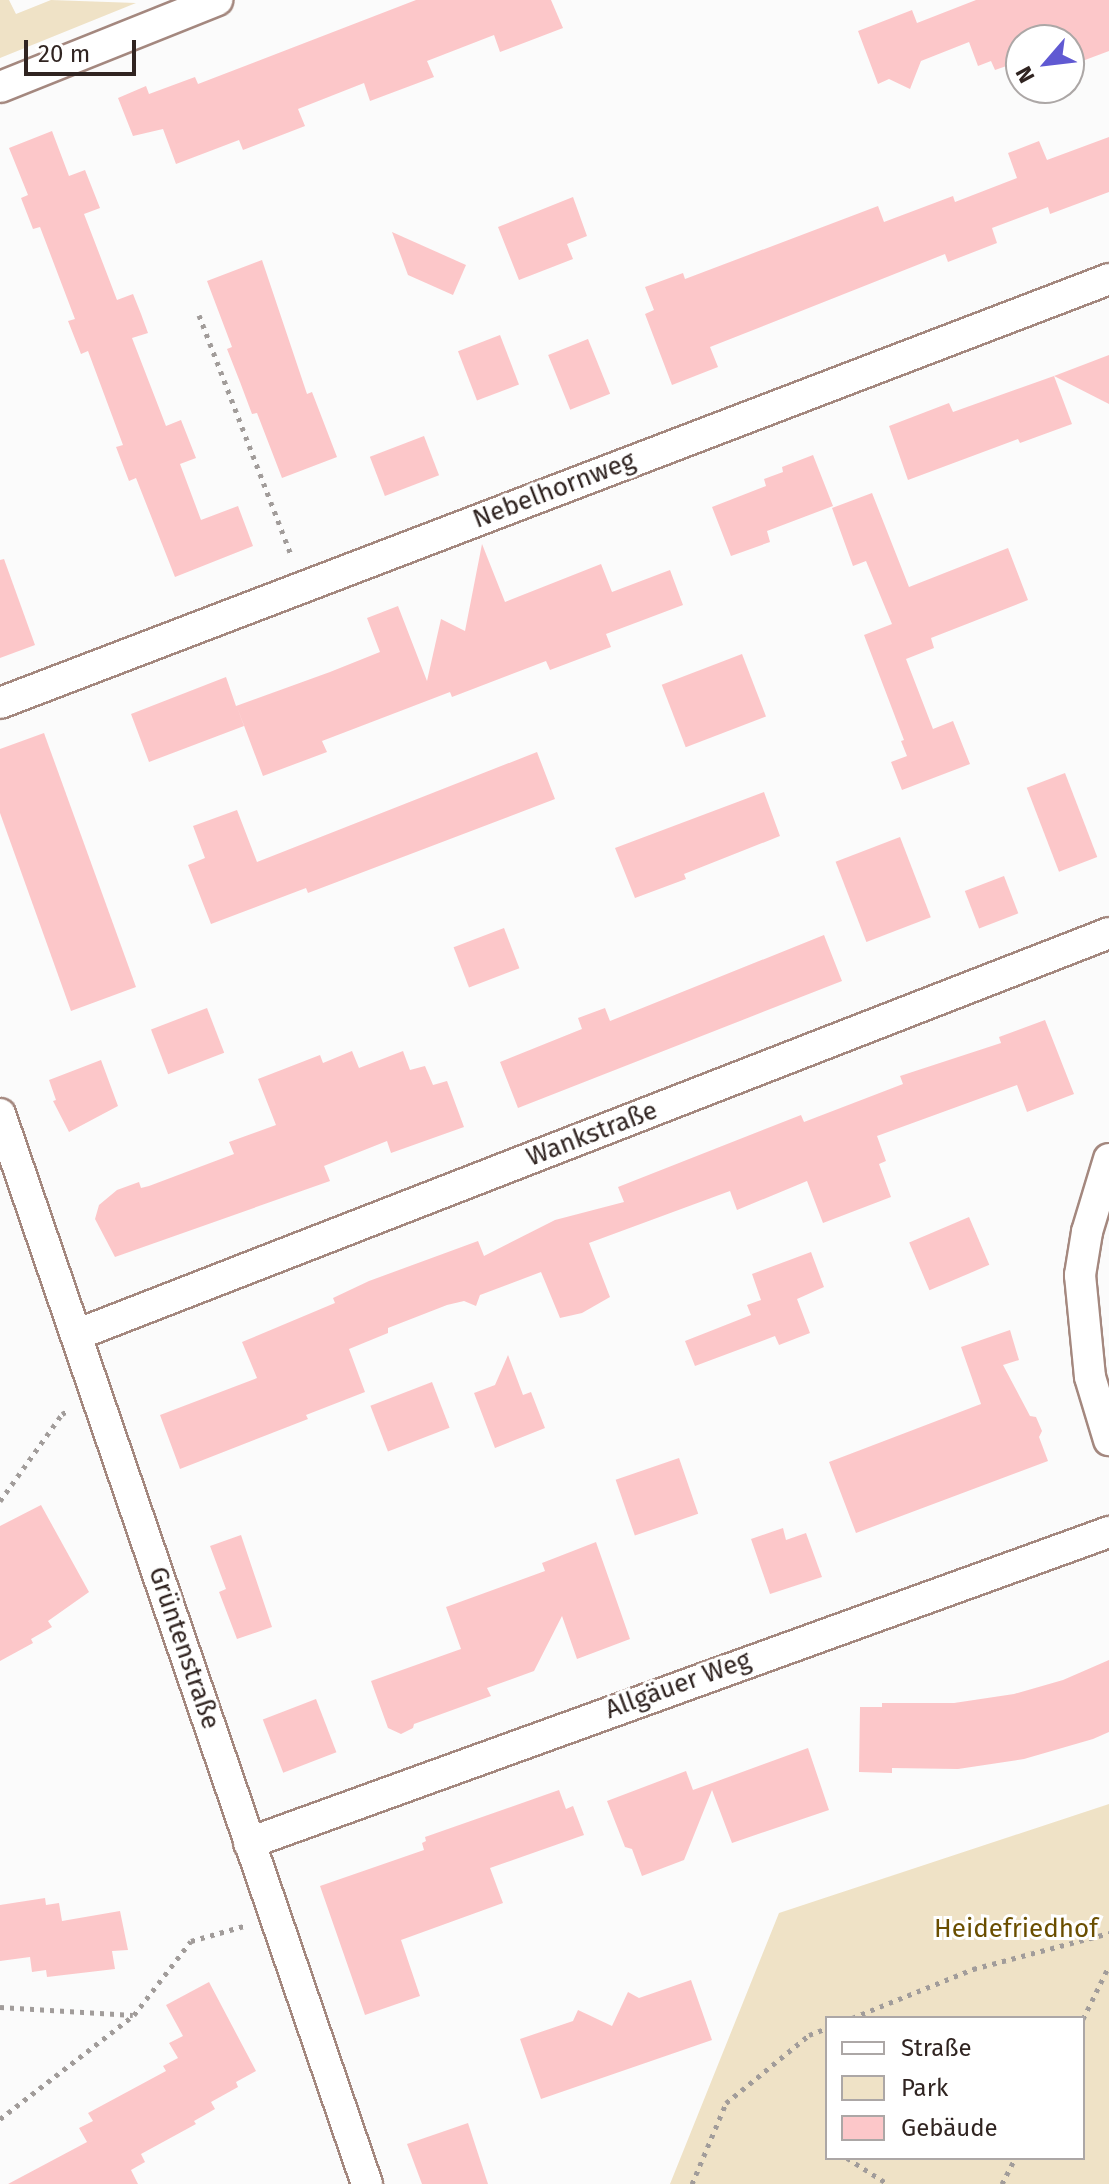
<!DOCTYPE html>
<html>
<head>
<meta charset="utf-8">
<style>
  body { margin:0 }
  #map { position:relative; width:1109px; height:2184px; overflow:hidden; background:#fbfbfb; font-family:"Fira Sans",sans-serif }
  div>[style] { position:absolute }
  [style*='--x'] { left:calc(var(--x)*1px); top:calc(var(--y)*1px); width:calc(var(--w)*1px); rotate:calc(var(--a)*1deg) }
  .green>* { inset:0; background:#efe2c6 }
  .building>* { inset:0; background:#fcc7c9; transform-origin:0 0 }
  .path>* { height:5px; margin-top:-2.5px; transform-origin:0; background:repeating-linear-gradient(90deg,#a19c9a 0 4px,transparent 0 10px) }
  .roads { filter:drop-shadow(2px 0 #a4887f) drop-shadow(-2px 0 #a4887f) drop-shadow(0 2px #a4887f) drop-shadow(0 -2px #a4887f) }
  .street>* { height:30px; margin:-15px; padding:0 15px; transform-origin:15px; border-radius:15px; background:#fff }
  span { translate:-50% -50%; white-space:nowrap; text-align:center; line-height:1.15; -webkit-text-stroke:6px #fff; paint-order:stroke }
  .street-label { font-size:26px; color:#302421 }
  .park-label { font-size:26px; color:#6a4e00 }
  .legend { position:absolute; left:825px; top:2016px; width:260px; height:144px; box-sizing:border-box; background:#fff; border:2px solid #aca7a6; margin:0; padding:10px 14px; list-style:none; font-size:24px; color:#302421 }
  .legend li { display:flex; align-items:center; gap:16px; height:40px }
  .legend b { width:40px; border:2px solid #aca7a6 }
  .north { position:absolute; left:1005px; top:24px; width:80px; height:80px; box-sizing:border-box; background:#fff; border:2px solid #aca7a6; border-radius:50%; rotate:242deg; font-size:22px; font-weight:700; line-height:32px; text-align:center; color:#302421 }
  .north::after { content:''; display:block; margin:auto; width:28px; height:36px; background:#6059d2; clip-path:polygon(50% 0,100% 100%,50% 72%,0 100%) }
  .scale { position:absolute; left:24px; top:40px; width:112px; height:36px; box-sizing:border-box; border:4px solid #302421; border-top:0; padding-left:10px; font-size:24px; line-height:28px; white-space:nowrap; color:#302421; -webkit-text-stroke:6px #fff; paint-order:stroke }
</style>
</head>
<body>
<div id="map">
  <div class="green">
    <div style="clip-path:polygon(0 0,9px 0,16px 14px,51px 0,136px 3px,0 58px)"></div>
    <div style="clip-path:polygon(evenodd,1109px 1804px,1109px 2184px,670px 2184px,779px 1913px,1109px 1804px,827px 2018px,1083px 2018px,1083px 2158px,827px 2158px,827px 2018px)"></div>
  </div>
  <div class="building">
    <div style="clip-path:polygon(416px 0,551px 0,563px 28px,500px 52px,494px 35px,427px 61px,434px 77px,370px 101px,364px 83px,298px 109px,305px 126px,243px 150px,239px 140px,176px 164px,163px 129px,133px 136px,118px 98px,146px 86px,149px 94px,195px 77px,198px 84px)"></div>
    <div style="clip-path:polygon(976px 0,1109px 0,1109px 51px,1069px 66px,1069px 40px,1021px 40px,1021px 61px,995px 70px,991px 61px,978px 66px,969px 42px,921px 61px,910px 89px,889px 79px,878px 84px,858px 31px,912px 10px,917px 23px)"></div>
    <div style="clip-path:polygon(52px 131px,69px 176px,85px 170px,100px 208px,84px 214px,117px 300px,133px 294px,141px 314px,148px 333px,132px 338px,166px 426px,181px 420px,196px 458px,180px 464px,201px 520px,238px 506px,253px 546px,175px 577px,136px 478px,129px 481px,116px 447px,123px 445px,88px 351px,81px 354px,68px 321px,75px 319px,40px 227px,33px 229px,21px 198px,28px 195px,9px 148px)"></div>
    <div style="clip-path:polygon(1109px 137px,1109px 192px,1050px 214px,1048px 207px,992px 228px,997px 243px,948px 262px,945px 254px,710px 347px,718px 367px,672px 385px,645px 314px,654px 310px,645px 287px,683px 273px,685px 279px,878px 206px,884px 222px,953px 196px,955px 202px,1017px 178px,1008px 153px,1039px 141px,1047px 160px)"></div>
    <div style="clip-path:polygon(573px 197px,587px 236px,567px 244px,573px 259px,519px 280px,498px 227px)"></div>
    <div style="clip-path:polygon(392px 232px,466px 265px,453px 295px,408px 275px)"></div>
    <div style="clip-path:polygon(262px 260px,307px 394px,312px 392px,337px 457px,282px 478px,257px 413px,252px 414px,240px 382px,227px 349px,232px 347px,207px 281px)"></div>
    <div style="left:500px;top:335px;width:53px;height:45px;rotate:69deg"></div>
    <div style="left:588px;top:339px;width:59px;height:43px;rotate:68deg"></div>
    <div style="clip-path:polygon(1109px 355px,1109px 404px,1054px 376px)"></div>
    <div style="clip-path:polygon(1054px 376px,1072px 424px,1020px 443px,1018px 439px,908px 480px,889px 426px,949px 403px,953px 412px)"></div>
    <div style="left:424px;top:436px;width:42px;height:58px;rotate:69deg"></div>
    <div style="clip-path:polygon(813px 455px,833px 506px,767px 531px,770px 542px,731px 556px,712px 507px,766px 486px,764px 479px,783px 472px,782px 467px)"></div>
    <div style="clip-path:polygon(872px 493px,909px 587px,1008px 548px,1028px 600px,931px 638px,934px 648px,906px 659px,933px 729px,953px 721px,970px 764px,902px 790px,891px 762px,907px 756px,901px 741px,904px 740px,864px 635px,892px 624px,866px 561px,853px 566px,832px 508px)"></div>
    <div style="clip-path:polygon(482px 544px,505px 602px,601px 564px,612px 592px,670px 570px,683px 605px,606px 634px,611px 647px,550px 670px,546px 661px,452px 697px,450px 692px,322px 741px,327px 752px,263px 776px,237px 707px,244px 726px,149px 762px,131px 714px,226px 677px,236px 706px,330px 672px,380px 652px,367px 618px,398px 606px,427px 681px,441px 619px,465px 631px)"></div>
    <div style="clip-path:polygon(4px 559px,35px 645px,0 658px,0 560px)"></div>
    <div style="left:742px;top:654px;width:67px;height:86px;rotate:69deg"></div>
    <div style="clip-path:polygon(44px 733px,136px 987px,71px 1011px,0 813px,0 749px)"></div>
    <div style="clip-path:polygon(537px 752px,555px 799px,308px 893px,306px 888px,211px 924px,188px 865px,205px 858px,193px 826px,237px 810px,257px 862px)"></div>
    <div style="left:1065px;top:773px;width:90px;height:41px;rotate:69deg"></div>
    <div style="clip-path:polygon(764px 792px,780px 836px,684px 874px,686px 879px,635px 898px,615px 848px)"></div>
    <div style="left:900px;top:837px;width:86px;height:69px;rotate:69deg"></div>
    <div style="left:1004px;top:876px;width:40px;height:42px;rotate:69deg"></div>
    <div style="left:504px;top:928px;width:43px;height:54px;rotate:69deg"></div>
    <div style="clip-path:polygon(824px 935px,842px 981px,518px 1108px,500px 1062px,582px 1029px,578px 1018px,605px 1008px,610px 1021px)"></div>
    <div style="left:207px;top:1008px;width:48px;height:60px;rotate:69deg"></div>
    <div style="clip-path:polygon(1045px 1020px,1074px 1094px,1027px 1112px,1017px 1085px,877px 1136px,886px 1161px,879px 1164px,891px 1197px,823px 1223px,807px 1181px,737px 1210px,730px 1191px,589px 1243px,610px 1297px,582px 1313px,560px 1318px,541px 1272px,480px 1295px,476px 1306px,464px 1301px,447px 1305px,388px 1328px,388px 1333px,349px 1349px,365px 1392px,306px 1415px,308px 1419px,180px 1469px,160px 1415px,257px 1378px,242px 1342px,335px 1303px,333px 1298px,369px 1281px,478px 1241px,484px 1256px,555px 1220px,624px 1202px,618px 1187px,801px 1115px,804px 1122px,903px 1084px,900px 1076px,1001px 1043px,999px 1037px)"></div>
    <div style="clip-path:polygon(352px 1051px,359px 1068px,403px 1051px,410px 1070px,425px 1066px,433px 1085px,447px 1081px,464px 1127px,391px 1153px,387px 1141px,324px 1166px,330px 1181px,115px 1257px,95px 1219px,99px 1205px,117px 1190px,139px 1182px,141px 1188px,149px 1186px,234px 1154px,229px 1142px,276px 1125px,258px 1079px,320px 1055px,323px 1063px)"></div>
    <div style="clip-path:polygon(101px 1060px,118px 1106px,69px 1132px,53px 1101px,56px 1100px,49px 1080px)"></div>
    <div style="left:969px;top:1217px;width:52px;height:65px;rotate:67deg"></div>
    <div style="clip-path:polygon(811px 1252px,824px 1287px,797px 1299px,810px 1333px,779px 1345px,775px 1336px,695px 1366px,685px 1341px,751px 1315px,747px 1305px,761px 1300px,752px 1274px)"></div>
    <div style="clip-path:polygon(1010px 1330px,1019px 1360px,1003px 1365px,1030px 1416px,1036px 1417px,1042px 1431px,1039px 1437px,1048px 1461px,856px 1533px,829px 1462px,981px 1404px,961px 1347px)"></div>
    <div style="clip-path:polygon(508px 1355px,523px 1395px,531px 1392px,545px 1428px,495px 1448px,474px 1393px,495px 1385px)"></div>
    <div style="left:432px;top:1382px;width:49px;height:66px;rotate:69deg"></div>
    <div style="left:679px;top:1458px;width:59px;height:67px;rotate:71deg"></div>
    <div style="clip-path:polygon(41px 1505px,89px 1592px,48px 1621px,52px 1627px,31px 1639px,33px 1643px,0 1661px,0 1526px)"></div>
    <div style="clip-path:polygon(783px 1528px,786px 1540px,806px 1533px,822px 1577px,770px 1594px,751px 1539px)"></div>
    <div style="clip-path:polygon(241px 1535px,272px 1627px,237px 1639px,219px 1592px,226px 1589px,210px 1546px)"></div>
    <div style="clip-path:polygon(596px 1542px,630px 1639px,577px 1659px,562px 1616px,534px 1671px,487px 1688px,491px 1696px,414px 1724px,413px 1728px,401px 1734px,388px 1728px,371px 1681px,461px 1649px,446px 1607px,545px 1571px,542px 1563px)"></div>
    <div style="clip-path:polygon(1109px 1660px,1109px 1732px,1093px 1739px,1024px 1759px,958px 1769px,892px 1768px,892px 1773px,859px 1772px,860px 1707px,882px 1707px,882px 1703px,954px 1703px,1014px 1694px,1063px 1680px)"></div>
    <div style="left:316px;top:1699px;width:57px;height:57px;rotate:69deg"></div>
    <div style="clip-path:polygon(808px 1748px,829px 1810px,732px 1843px,712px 1790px,684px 1860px,642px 1876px,632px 1849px,625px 1847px,607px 1801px,686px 1771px,693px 1790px)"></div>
    <div style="clip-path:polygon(559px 1790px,566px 1809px,573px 1806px,584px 1835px,490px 1868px,503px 1903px,401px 1940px,420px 1996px,365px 2015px,320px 1886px,424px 1850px,422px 1843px,426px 1841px,425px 1837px)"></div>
    <div style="clip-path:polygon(45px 1898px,46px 1905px,59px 1903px,62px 1921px,120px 1911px,128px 1950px,112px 1951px,115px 1969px,47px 1977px,46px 1970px,32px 1972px,30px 1957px,0 1961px,0 1905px)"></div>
    <div style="clip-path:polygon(691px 1980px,712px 2040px,541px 2099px,520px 2039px,573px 2021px,578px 2010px,612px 2026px,628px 1992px,639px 1998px)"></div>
    <div style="clip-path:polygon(209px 1982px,256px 2071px,236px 2082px,238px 2087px,211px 2102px,215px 2109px,194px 2121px,196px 2124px,141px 2154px,145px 2162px,131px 2170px,138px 2184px,8px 2184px,87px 2142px,79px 2128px,93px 2121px,88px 2113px,166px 2071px,163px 2066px,178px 2058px,169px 2043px,183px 2036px,166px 2005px)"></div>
    <div style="clip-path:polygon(468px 2123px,488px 2184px,422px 2184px,407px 2144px)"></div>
  </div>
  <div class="path">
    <div style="--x:199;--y:315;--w:259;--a:69"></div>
    <div style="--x:0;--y:1501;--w:107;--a:-54.5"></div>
    <div style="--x:62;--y:1414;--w:7;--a:-27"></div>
    <div style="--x:0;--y:2007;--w:133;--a:3.4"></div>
    <div style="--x:852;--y:2018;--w:131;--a:-22"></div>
    <div style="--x:973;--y:1969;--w:141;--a:-14.8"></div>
    <div style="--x:1083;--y:2019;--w:59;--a:-63.9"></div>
    <div style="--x:0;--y:2119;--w:170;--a:-37.8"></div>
    <div style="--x:134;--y:2015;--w:93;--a:-52.4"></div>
    <div style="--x:191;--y:1941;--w:55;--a:-15.8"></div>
    <div style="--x:847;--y:2158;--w:49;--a:32.4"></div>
    <div style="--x:692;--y:2184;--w:88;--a:-67.2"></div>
    <div style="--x:726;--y:2103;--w:107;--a:-39.3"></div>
    <div style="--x:809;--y:2035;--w:19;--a:-21"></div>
    <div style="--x:1002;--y:2184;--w:29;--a:-63"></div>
  </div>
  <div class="roads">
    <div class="street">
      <div style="--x:0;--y:87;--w:234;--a:-21.8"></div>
      <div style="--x:0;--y:703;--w:1187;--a:-20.92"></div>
      <div style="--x:0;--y:1114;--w:1131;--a:71.07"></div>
      <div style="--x:1109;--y:1159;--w:76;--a:106.8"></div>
      <div style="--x:1087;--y:1232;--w:44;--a:99.2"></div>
      <div style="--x:1080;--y:1275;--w:102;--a:84.4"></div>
      <div style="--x:1090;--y:1377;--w:66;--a:73.2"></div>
      <div style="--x:76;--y:1335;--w:1108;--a:-21.26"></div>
      <div style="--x:249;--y:1843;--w:915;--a:-19.88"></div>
    </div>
  </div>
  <div class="street-label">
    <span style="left:554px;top:490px;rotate:-21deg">Nebelhornweg</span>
    <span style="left:592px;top:1134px;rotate:-21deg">Wankstraße</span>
    <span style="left:184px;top:1648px;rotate:71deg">Grüntenstraße</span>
    <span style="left:678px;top:1685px;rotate:-20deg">Allgäuer Weg</span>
  </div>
  <div class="park-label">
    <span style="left:1016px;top:1929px">Heidefriedhof</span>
  </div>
  <ul class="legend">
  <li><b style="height:10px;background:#fff"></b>Straße</li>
  <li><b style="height:22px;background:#efe2c6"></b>Park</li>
  <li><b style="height:22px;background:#fcc7c9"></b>Gebäude</li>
  </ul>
  <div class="north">N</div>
  <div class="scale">20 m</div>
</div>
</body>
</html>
